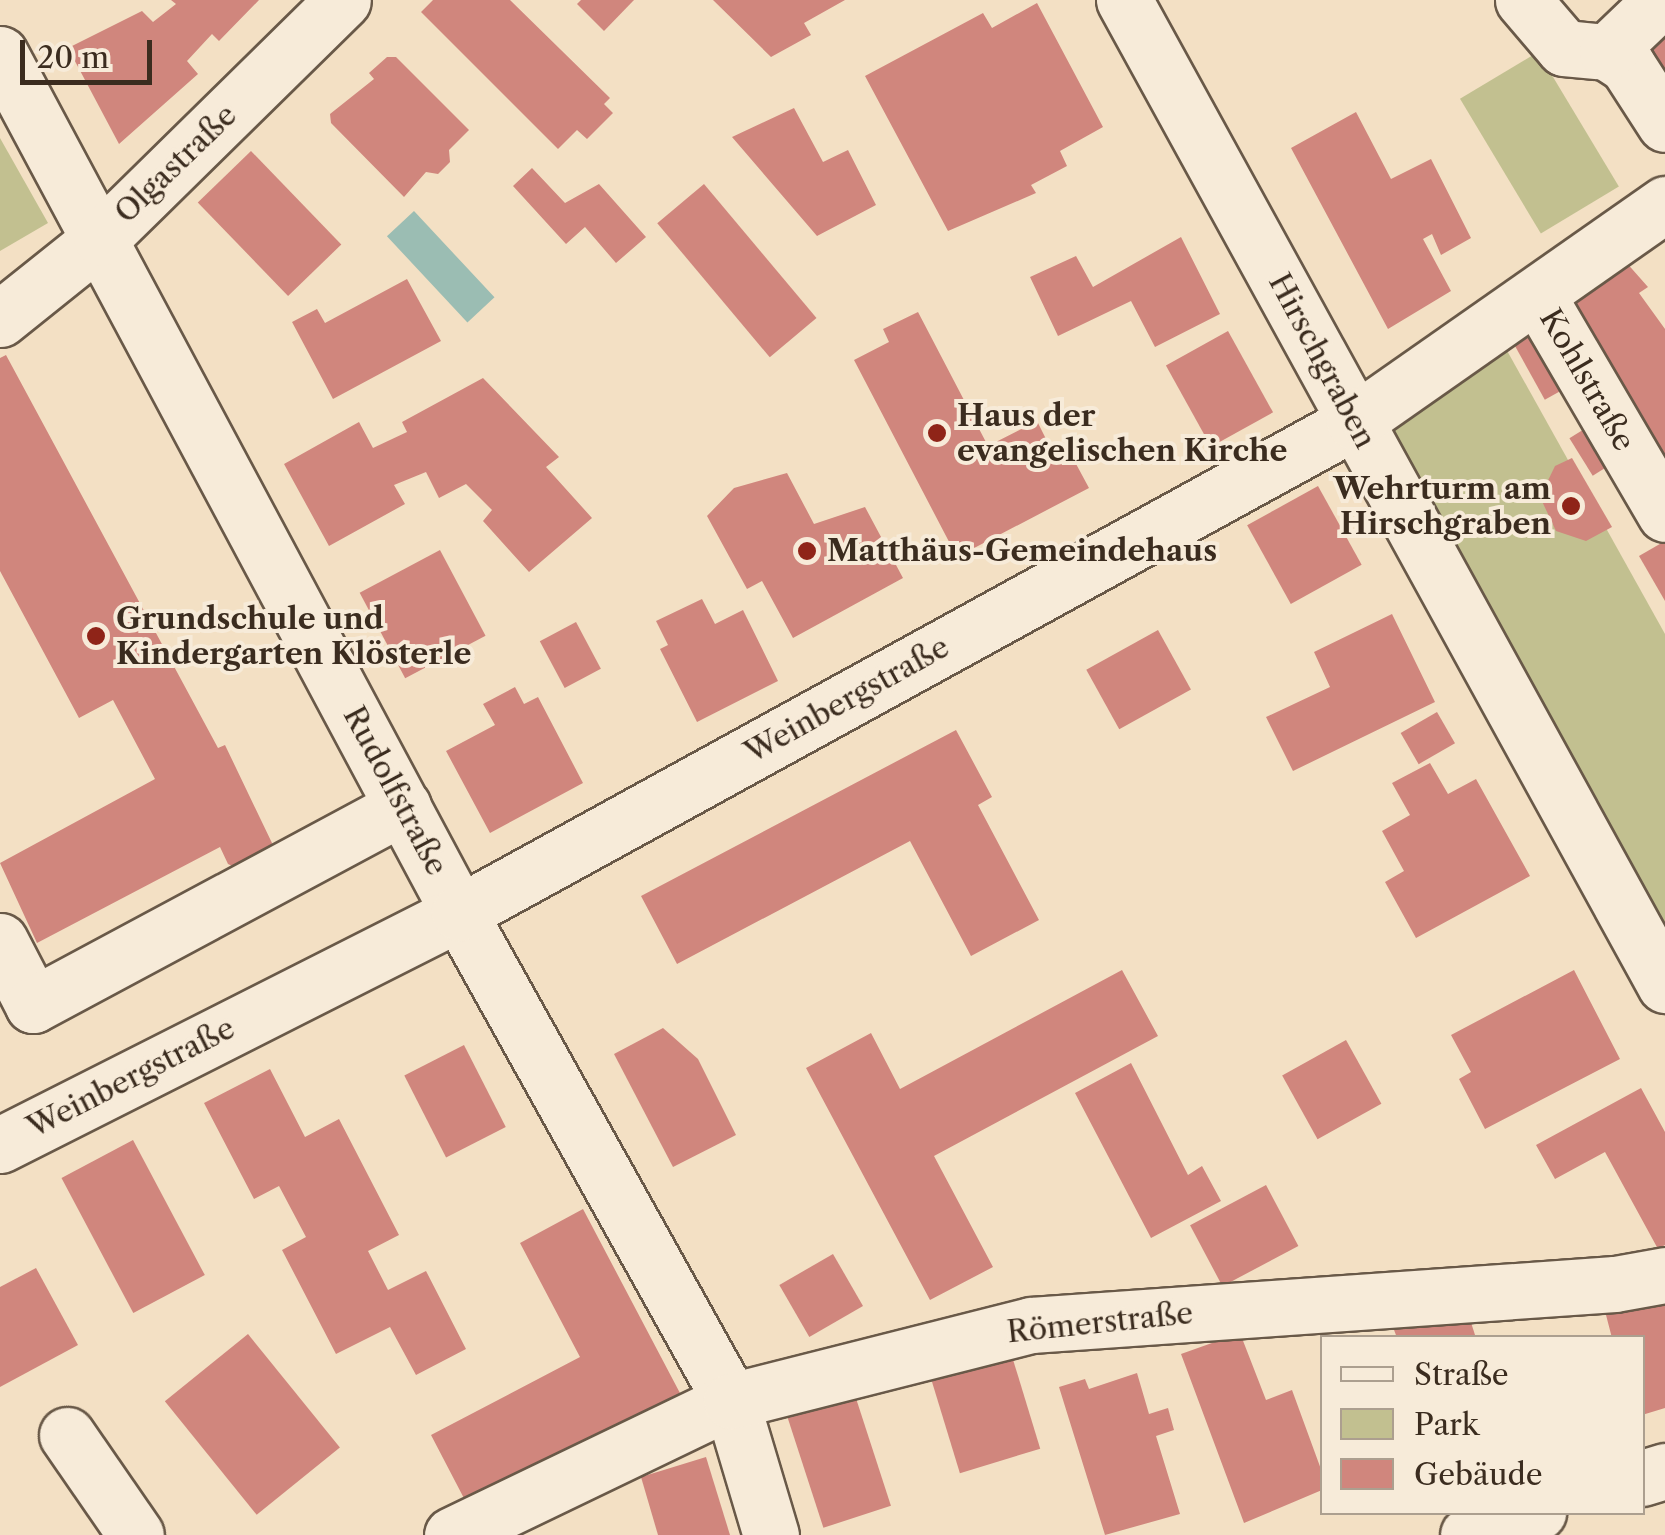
<!DOCTYPE html>
<html>
<head>
<meta charset="utf-8">
<style>
  body { margin:0 }
  #map { position:relative; width:1665px; height:1535px; overflow:hidden; background:#f3e0c4; font-family:"Libre Caslon Text",serif }
  div>[style] { position:absolute }
  [style*='--x'] { left:calc(var(--x)*1px); top:calc(var(--y)*1px); width:calc(var(--w)*1px); rotate:calc(var(--a)*1deg) }
  .green>* { inset:0; background:#c2c090; transform-origin:0 0 }
  .water>* { inset:0; background:#9bbdb3; transform-origin:0 0 }
  .building>* { inset:0; background:#d0867d; transform-origin:0 0 }
  .roads { filter:drop-shadow(2px 0 #695948) drop-shadow(-2px 0 #695948) drop-shadow(0 2px #695948) drop-shadow(0 -2px #695948) }
  .minor>* { height:55px; margin:-27.5px; padding:0 27.5px; transform-origin:27.5px; border-radius:27.5px; background:#f7ebd9 }
  .dots>* { width:28px; height:28px; translate:-50% -50%; box-sizing:border-box; border:5px solid #f7ebd9; border-radius:50% }
  span { translate:-50% -50%; white-space:nowrap; text-align:center; line-height:1.15; -webkit-text-stroke:8px #f7ebd9; paint-order:stroke }
  .street-label { font-size:30px; color:#3b2c1f }
  .poi-label { font-size:30px; color:#3b2c1f; font-weight:700 }
  .left { translate:0 -50%; text-align:left }
  .right { translate:-100% -50%; text-align:right }
  .legend { position:absolute; left:1320px; top:1335px; width:325px; height:180px; box-sizing:border-box; background:#f7ebd9; border:2px solid #ac9f8f; margin:0; padding:12px 18px; list-style:none; font-size:30px; color:#3b2c1f }
  .legend li { display:flex; align-items:center; gap:20px; height:50px }
  .legend b { width:50px; border:2px solid #ac9f8f }
  .scale { position:absolute; left:20px; top:40px; width:132px; height:45px; box-sizing:border-box; border:5px solid #3b2c1f; border-top:0; padding-left:12px; font-size:30px; line-height:35px; white-space:nowrap; color:#3b2c1f; -webkit-text-stroke:8px #f7ebd9; paint-order:stroke }
</style>
</head>
<body>
<div id="map">
  <div class="green">
    <div style="left:1538px;top:52px;width:157px;height:91px;rotate:59deg"></div>
    <div style="clip-path:polygon(0 138px,48px 223px,0 251px)"></div>
    <div style="clip-path:polygon(1500px 338px,1665px 634px,1665px 958px,1369px 425px)"></div>
  </div>
  <div class="water">
    <div style="left:414px;top:211px;width:118px;height:37px;rotate:47deg"></div>
  </div>
  <div class="building">
    <div style="clip-path:polygon(171px 0,259px 0,219px 41px,212px 34px,187px 61px,198px 74px,119px 144px,68px 48px,142px 11px,153px 22px,176px 4px)"></div>
    <div style="clip-path:polygon(433px 0,510px 0,610px 98px,604px 104px,613px 113px,587px 139px,577px 130px,558px 149px,421px 12px)"></div>
    <div style="clip-path:polygon(581px 0,634px 0,604px 31px,577px 4px)"></div>
    <div style="clip-path:polygon(713px 0,845px 0,804px 23px,811px 35px,771px 57px)"></div>
    <div style="clip-path:polygon(1037px 3px,1103px 127px,1060px 151px,1067px 166px,1031px 185px,1036px 193px,948px 231px,865px 76px,983px 13px,992px 28px)"></div>
    <div style="clip-path:polygon(1665px 36px,1665px 80px,1625px 44px)"></div>
    <div style="clip-path:polygon(387px 57px,396px 57px,469px 130px,449px 150px,450px 162px,438px 174px,426px 172px,404px 197px,331px 123px,330px 114px,374px 79px,369px 73px)"></div>
    <div style="clip-path:polygon(794px 108px,823px 162px,848px 150px,876px 205px,817px 236px,732px 137px)"></div>
    <div style="clip-path:polygon(1356px 112px,1391px 179px,1431px 159px,1471px 238px,1441px 255px,1432px 234px,1423px 239px,1451px 291px,1388px 329px,1291px 148px)"></div>
    <div style="left:251px;top:151px;width:130px;height:74px;rotate:46deg"></div>
    <div style="clip-path:polygon(532px 168px,565px 203px,599px 184px,646px 237px,616px 263px,585px 227px,566px 244px,513px 186px)"></div>
    <div style="left:704px;top:184px;width:175px;height:61px;rotate:50deg"></div>
    <div style="clip-path:polygon(1181px 237px,1220px 314px,1155px 347px,1131px 301px,1058px 336px,1030px 277px,1076px 256px,1093px 287px)"></div>
    <div style="clip-path:polygon(1617px 252px,1648px 287px,1639px 293px,1665px 329px,1665px 466px,1559px 298px)"></div>
    <div style="clip-path:polygon(407px 279px,441px 341px,333px 399px,292px 322px,317px 309px,325px 323px)"></div>
    <div style="clip-path:polygon(918px 312px,988px 446px,1037px 421px,1055px 457px,1068px 449px,1089px 488px,957px 557px,854px 360px,889px 342px,883px 329px)"></div>
    <div style="left:1524px;top:321px;width:79px;height:20px;rotate:61deg"></div>
    <div style="left:1228px;top:331px;width:93px;height:71px;rotate:61deg"></div>
    <div style="clip-path:polygon(6px 355px,218px 748px,225px 745px,272px 843px,268px 863px,249px 874px,228px 864px,220px 847px,37px 943px,0 863px,155px 779px,113px 700px,79px 718px,0 571px,0 358px)"></div>
    <div style="clip-path:polygon(483px 378px,559px 457px,546px 467px,592px 518px,529px 572px,483px 521px,492px 510px,466px 484px,439px 498px,426px 472px,394px 485px,405px 504px,329px 546px,284px 464px,359px 422px,373px 448px,407px 432px,402px 422px)"></div>
    <div style="left:1594px;top:423px;width:44px;height:29px;rotate:58deg"></div>
    <div style="clip-path:polygon(1572px 458px,1612px 527px,1586px 541px,1556px 531px,1540px 497px,1555px 466px)"></div>
    <div style="clip-path:polygon(787px 473px,814px 524px,865px 507px,903px 578px,793px 638px,762px 581px,747px 589px,707px 516px,734px 488px)"></div>
    <div style="left:1318px;top:486px;width:90px;height:81px;rotate:61deg"></div>
    <div style="clip-path:polygon(1665px 541px,1665px 601px,1639px 556px)"></div>
    <div style="left:440px;top:550px;width:97px;height:91px;rotate:62deg"></div>
    <div style="clip-path:polygon(702px 599px,715px 624px,743px 610px,778px 681px,697px 722px,660px 649px,668px 645px,656px 621px)"></div>
    <div style="clip-path:polygon(1392px 614px,1435px 702px,1293px 771px,1266px 717px,1330px 687px,1314px 652px)"></div>
    <div style="left:576px;top:622px;width:53px;height:41px;rotate:62deg"></div>
    <div style="left:1158px;top:630px;width:68px;height:82px;rotate:61deg"></div>
    <div style="clip-path:polygon(515px 687px,524px 704px,538px 697px,583px 783px,490px 833px,446px 751px,495px 725px,483px 704px)"></div>
    <div style="left:1437px;top:712px;width:36px;height:42px;rotate:60deg"></div>
    <div style="clip-path:polygon(956px 730px,992px 797px,978px 805px,1039px 920px,971px 956px,910px 841px,677px 964px,641px 896px)"></div>
    <div style="clip-path:polygon(1430px 763px,1448px 794px,1476px 779px,1530px 876px,1416px 938px,1385px 882px,1404px 871px,1382px 831px,1410px 815px,1392px 783px)"></div>
    <div style="clip-path:polygon(1122px 970px,1158px 1036px,934px 1156px,993px 1267px,930px 1300px,806px 1068px,871px 1033px,900px 1089px)"></div>
    <div style="clip-path:polygon(1574px 970px,1620px 1059px,1485px 1129px,1459px 1079px,1471px 1072px,1451px 1035px)"></div>
    <div style="clip-path:polygon(663px 1028px,698px 1059px,736px 1135px,673px 1167px,614px 1054px)"></div>
    <div style="left:1346px;top:1040px;width:73px;height:73px;rotate:61deg"></div>
    <div style="left:464px;top:1045px;width:92px;height:67px;rotate:63deg"></div>
    <div style="clip-path:polygon(1131px 1063px,1188px 1175px,1202px 1166px,1221px 1201px,1151px 1238px,1075px 1093px)"></div>
    <div style="clip-path:polygon(270px 1069px,305px 1137px,339px 1119px,399px 1235px,368px 1251px,388px 1290px,426px 1271px,466px 1349px,416px 1375px,390px 1327px,336px 1354px,282px 1250px,306px 1237px,279px 1186px,254px 1199px,204px 1103px)"></div>
    <div style="clip-path:polygon(1641px 1088px,1665px 1132px,1665px 1245px,1658px 1249px,1605px 1152px,1555px 1179px,1536px 1145px)"></div>
    <div style="left:133px;top:1140px;width:153px;height:81px;rotate:62deg"></div>
    <div style="left:1266px;top:1185px;width:69px;height:86px;rotate:62deg"></div>
    <div style="clip-path:polygon(583px 1209px,681px 1395px,468px 1506px,431px 1435px,580px 1357px,520px 1243px)"></div>
    <div style="left:833px;top:1254px;width:60px;height:62px;rotate:60deg"></div>
    <div style="clip-path:polygon(36px 1268px,78px 1345px,0 1387px,0 1287px)"></div>
    <div style="clip-path:polygon(1665px 1298px,1665px 1408px,1642px 1415px,1642px 1338px,1612px 1338px,1606px 1315px)"></div>
    <div style="clip-path:polygon(1465px 1304px,1476px 1338px,1397px 1338px,1393px 1327px)"></div>
    <div style="clip-path:polygon(1240px 1333px,1266px 1400px,1292px 1390px,1322px 1472px,1322px 1490px,1244px 1523px,1181px 1354px)"></div>
    <div style="left:248px;top:1334px;width:146px;height:107px;rotate:51deg"></div>
    <div style="left:1011px;top:1353px;width:100px;height:84px;rotate:73deg"></div>
    <div style="clip-path:polygon(1137px 1373px,1149px 1414px,1168px 1408px,1174px 1430px,1156px 1436px,1180px 1514px,1105px 1535px,1059px 1387px,1085px 1379px,1089px 1389px)"></div>
    <div style="left:852px;top:1386px;width:126px;height:71px;rotate:72deg"></div>
    <div style="clip-path:polygon(706px 1457px,730px 1535px,658px 1535px,641px 1477px)"></div>
  </div>
  <div class="roads">
    <div class="minor">
      <div style="--x:1124;--y:0;--w:1124;--a:61.22"></div>
      <div style="--x:1523;--y:0;--w:63;--a:49.5"></div>
      <div style="--x:1564;--y:48;--w:43;--a:5.3"></div>
      <div style="--x:1607;--y:52;--w:24;--a:33"></div>
      <div style="--x:1627;--y:65;--w:70;--a:57.2"></div>
      <div style="--x:1607;--y:52;--w:65;--a:-43.8"></div>
      <div style="--x:1654;--y:7;--w:8;--a:-120"></div>
      <div style="--x:0;--y:54;--w:974;--a:61.88"></div>
      <div style="--x:459;--y:913;--w:559;--a:60.87"></div>
      <div style="--x:731;--y:1401;--w:140;--a:73.4"></div>
      <div style="--x:1539;--y:298;--w:250;--a:59.7"></div>
      <div style="--x:0;--y:319;--w:129;--a:-38.7"></div>
      <div style="--x:101;--y:238;--w:339;--a:-44.5"></div>
      <div style="--x:0;--y:941;--w:72;--a:62.7"></div>
      <div style="--x:33;--y:1005;--w:420;--a:-28.2"></div>
      <div style="--x:0;--y:1145;--w:514;--a:-26.81"></div>
      <div style="--x:459;--y:913;--w:1021;--a:-28.75"></div>
      <div style="--x:1354;--y:422;--w:380;--a:-35"></div>
      <div style="--x:67;--y:1435;--w:121;--a:55.4"></div>
      <div style="--x:1642;--y:1478;--w:24;--a:-17"></div>
      <div style="--x:452;--y:1535;--w:310;--a:-25.7"></div>
      <div style="--x:731;--y:1401;--w:309;--a:-14.2"></div>
      <div style="--x:1031;--y:1325;--w:585;--a:-4.02"></div>
      <div style="--x:1615;--y:1284;--w:51;--a:-10.2"></div>
      <div style="--x:1468;--y:1535;--w:74;--a:-18.2"></div>
    </div>
  </div>
  <div class="dots">
    <div style="left:937px;top:433px;background:#8f2418"></div>
    <div style="left:1571px;top:506px;background:#8f2418"></div>
    <div style="left:807px;top:551px;background:#8f2418"></div>
    <div style="left:96px;top:636px;background:#8f2418"></div>
  </div>
  <div class="street-label">
    <span style="left:176px;top:164px;rotate:-44deg">Olgastraße</span>
    <span style="left:1322px;top:361px;rotate:62deg">Hirschgraben</span>
    <span style="left:1587px;top:380px;rotate:60deg">Kohlstraße</span>
    <span style="left:847px;top:700px;rotate:-29deg">Weinbergstraße</span>
    <span style="left:395px;top:791px;rotate:62deg">Rudolfstraße</span>
    <span style="left:131px;top:1078px;rotate:-27deg">Weinbergstraße</span>
    <span style="left:1100px;top:1323px;rotate:-6deg">Römerstraße</span>
  </div>
  <div class="poi-label">
    <span class="left" style="left:957px;top:433px">Haus der<br>evangelischen Kirche</span>
    <span class="right" style="left:1551px;top:506px">Wehrturm am<br>Hirschgraben</span>
    <span class="left" style="left:827px;top:551px">Matthäus-Gemeindehaus</span>
    <span class="left" style="left:116px;top:636px">Grundschule und<br>Kindergarten Klösterle</span>
  </div>
  <ul class="legend">
  <li><b style="height:12px;background:#f7ebd9"></b>Straße</li>
  <li><b style="height:28px;background:#c2c090"></b>Park</li>
  <li><b style="height:28px;background:#d0867d"></b>Gebäude</li>
  </ul>
  <div class="scale">20 m</div>
</div>
</body>
</html>
